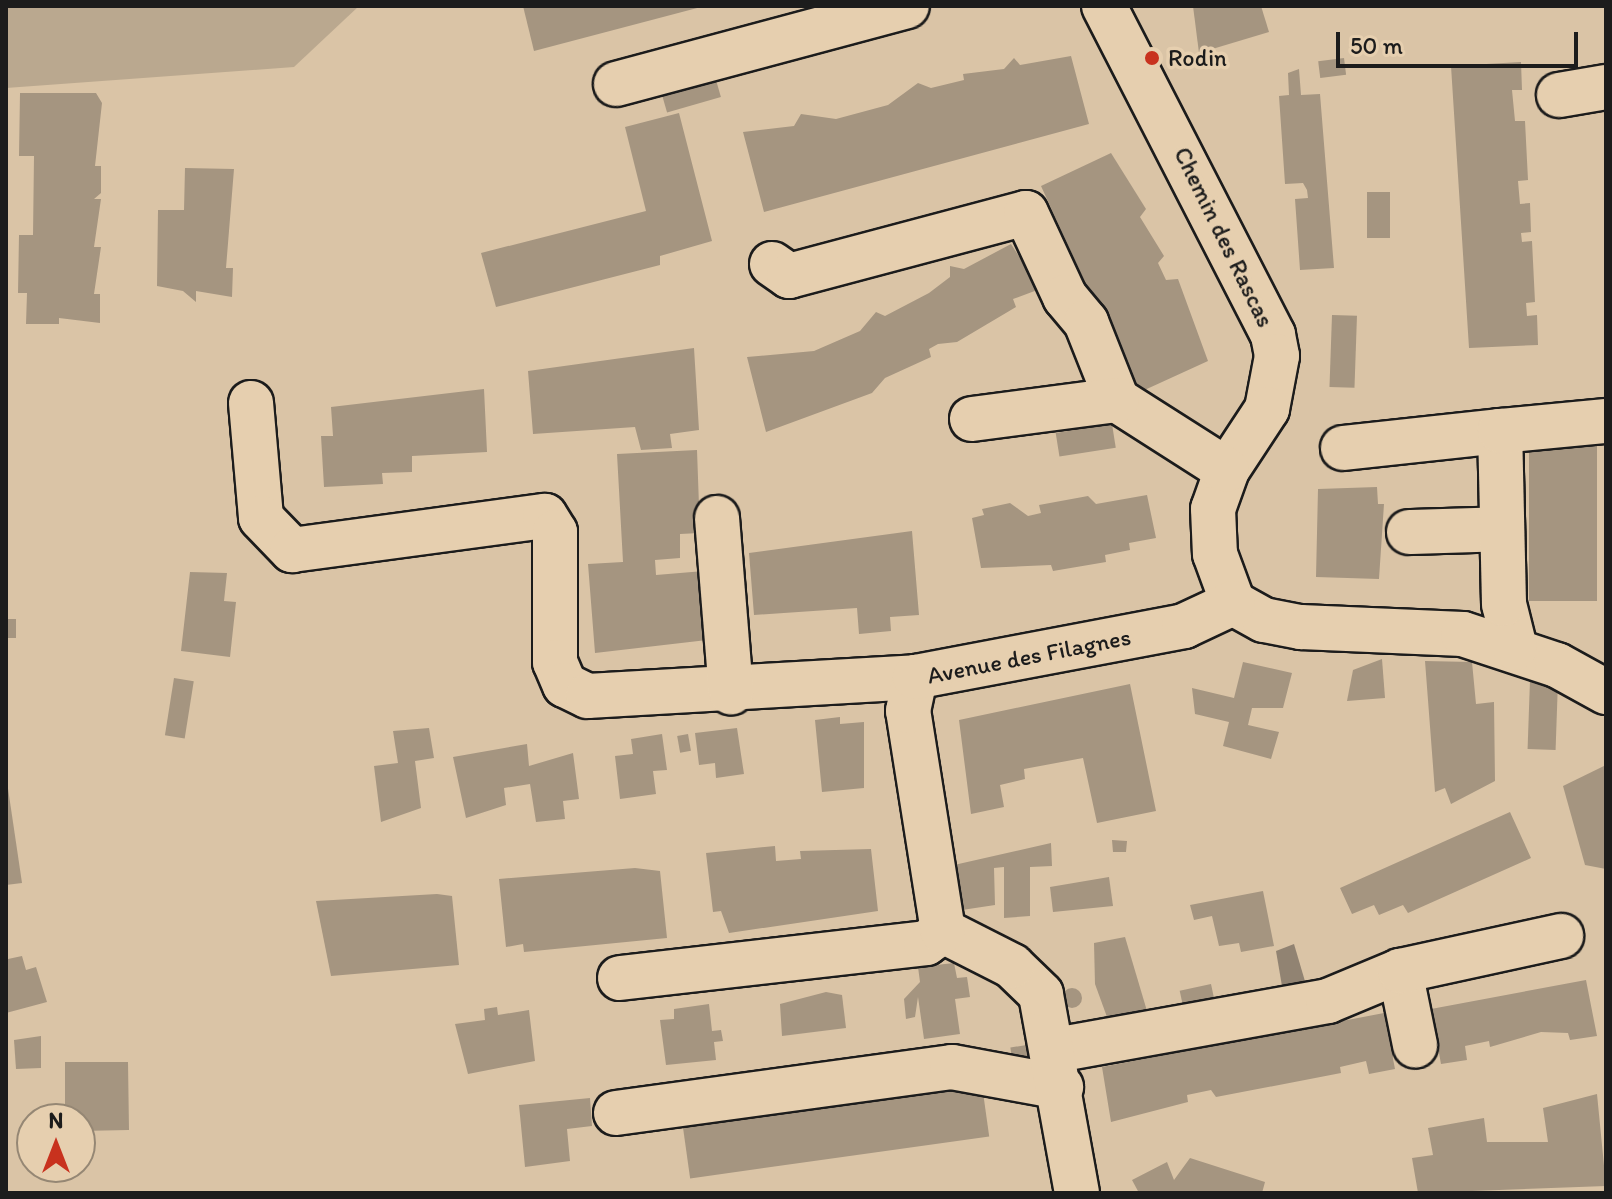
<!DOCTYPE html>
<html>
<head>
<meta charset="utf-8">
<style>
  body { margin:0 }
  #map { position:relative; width:1612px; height:1199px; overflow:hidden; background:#dac4a6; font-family:Itim,sans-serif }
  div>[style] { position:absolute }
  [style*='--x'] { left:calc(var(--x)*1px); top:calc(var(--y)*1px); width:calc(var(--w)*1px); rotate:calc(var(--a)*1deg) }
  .green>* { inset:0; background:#baa88f }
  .water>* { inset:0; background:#918372 }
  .building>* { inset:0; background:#a59580; transform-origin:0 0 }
  .round { border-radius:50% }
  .roads { filter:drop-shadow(2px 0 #1c1c1c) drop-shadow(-2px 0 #1c1c1c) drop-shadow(0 2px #1c1c1c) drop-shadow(0 -2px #1c1c1c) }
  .minor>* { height:44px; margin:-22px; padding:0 22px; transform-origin:22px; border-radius:22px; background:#e6cfaf }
  .dots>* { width:22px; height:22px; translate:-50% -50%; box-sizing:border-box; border:4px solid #e6cfaf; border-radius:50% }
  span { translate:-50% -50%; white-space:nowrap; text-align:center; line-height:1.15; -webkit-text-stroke:7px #e6cfaf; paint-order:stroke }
  .poi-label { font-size:24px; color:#1c1c1c }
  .left { translate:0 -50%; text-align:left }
  .street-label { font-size:24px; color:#1c1c1c }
  .frame { position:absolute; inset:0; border:8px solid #1c1c1c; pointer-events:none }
  .north { position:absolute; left:16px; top:1103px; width:80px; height:80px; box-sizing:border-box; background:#e6cfaf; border:2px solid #958774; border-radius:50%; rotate:0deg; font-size:22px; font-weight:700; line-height:32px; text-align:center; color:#1c1c1c }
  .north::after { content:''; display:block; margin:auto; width:28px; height:36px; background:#c8321e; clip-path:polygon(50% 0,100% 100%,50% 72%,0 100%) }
  .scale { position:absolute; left:1336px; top:32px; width:242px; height:36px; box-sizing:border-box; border:4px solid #1c1c1c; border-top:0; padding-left:10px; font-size:24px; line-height:28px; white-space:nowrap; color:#1c1c1c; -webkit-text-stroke:6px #e6cfaf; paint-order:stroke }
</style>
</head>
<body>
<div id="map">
  <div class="green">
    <div style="clip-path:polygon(6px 6px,359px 6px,294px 67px,6px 88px)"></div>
  </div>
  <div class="water">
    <div style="clip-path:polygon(1294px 944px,1307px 988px,1283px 992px,1276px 951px)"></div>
  </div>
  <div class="building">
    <div style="clip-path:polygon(523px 6px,701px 6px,701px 7px,534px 51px)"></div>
    <div style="clip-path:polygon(1193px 6px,1261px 6px,1269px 32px,1199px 53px)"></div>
    <div style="clip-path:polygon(1071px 56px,1089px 124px,764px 212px,743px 132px,794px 126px,801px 114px,836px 119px,888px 105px,918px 83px,931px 88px,964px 80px,963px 74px,1004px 69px,1014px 58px,1020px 65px)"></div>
    <div style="left:1344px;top:58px;width:17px;height:26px;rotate:83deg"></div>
    <div style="clip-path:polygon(1521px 62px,1522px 90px,1512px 90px,1515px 121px,1525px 121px,1528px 180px,1518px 181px,1520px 204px,1530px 203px,1531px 232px,1521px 233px,1522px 242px,1532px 241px,1535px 302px,1526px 303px,1527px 316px,1537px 315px,1538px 345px,1469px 348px,1451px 66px)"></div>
    <div style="clip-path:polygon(1299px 69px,1301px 95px,1320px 94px,1334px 268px,1300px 270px,1295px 199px,1308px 198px,1307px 190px,1303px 183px,1285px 184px,1279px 96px,1289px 95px,1288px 73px)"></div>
    <div style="left:714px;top:73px;width:25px;height:56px;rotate:74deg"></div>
    <div style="clip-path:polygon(20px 93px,96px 93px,102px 103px,95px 166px,101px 166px,101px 193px,94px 199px,101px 199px,94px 247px,101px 247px,94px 294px,100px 294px,100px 323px,59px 318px,59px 324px,26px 324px,27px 293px,18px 293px,19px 235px,33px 235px,34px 156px,19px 156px)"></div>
    <div style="clip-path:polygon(679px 113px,712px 241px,660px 256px,660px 265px,496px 307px,481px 253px,646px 211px,625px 127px)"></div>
    <div style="clip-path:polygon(1111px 153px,1146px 209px,1140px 217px,1164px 256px,1158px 263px,1166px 280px,1178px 279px,1208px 361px,1138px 393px,1084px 293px,1089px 291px,1041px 186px)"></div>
    <div style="clip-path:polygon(185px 168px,234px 169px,226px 268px,233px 268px,232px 297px,196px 291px,196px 302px,183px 291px,157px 286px,158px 210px,184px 210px)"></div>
    <div style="left:1367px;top:192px;width:23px;height:46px"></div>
    <div style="clip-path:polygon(1011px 244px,1040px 289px,1013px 299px,1016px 307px,957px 342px,938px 344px,929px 349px,931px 357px,885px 378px,872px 393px,766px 432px,747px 357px,814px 351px,860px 331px,876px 312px,885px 316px,929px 293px,950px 277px,950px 266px,964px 269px)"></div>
    <div style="left:1332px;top:315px;width:25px;height:72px;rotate:2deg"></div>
    <div style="clip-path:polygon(694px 348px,699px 430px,670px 434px,672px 448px,641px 450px,635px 427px,533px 434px,528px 371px)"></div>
    <div style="clip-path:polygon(484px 389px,487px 452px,412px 456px,412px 472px,382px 473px,383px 484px,324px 487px,321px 436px,333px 436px,331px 407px)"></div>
    <div style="left:1112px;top:424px;width:24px;height:57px;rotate:81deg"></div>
    <div style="left:1597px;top:445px;width:156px;height:68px;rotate:90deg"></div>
    <div style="clip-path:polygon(697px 450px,700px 533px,680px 534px,680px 558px,655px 560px,656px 575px,704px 571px,707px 640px,595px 653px,588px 564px,623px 562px,617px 454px)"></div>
    <div style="clip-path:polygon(1377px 487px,1378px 504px,1384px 504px,1379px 579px,1316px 577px,1318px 489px)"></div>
    <div style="clip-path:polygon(1147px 495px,1156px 538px,1129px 543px,1130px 550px,1105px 555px,1106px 562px,1053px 571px,1051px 565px,981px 568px,972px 518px,984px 515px,982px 509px,1010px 503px,1028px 516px,1041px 513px,1039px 505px,1088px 496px,1096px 504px)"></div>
    <div style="clip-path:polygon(912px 531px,919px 615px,890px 617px,891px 631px,859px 634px,857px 608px,754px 615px,749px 553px)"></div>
    <div style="clip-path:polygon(190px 572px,227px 573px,224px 601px,236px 602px,230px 657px,181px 651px)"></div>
    <div style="left:6px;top:619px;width:10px;height:19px"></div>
    <div style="clip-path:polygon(1382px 659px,1385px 698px,1347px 701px,1353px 670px)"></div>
    <div style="clip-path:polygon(1425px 661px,1472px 662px,1476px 704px,1494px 702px,1495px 781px,1451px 804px,1445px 788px,1435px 792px)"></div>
    <div style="clip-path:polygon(1243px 662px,1292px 673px,1283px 708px,1252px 708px,1248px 725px,1279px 732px,1271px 759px,1223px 746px,1229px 722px,1195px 714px,1192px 688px,1234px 698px)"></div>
    <div style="left:174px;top:678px;width:20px;height:58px;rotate:9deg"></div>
    <div style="left:1530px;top:680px;width:28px;height:69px;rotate:2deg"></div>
    <div style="clip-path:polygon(1130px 684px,1156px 811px,1097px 823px,1083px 758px,1024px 769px,1025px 779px,1000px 785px,1004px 807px,971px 814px,959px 720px)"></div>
    <div style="clip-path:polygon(840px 717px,840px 724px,864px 722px,864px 788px,822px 792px,815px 720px)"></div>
    <div style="clip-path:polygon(429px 728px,434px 758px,415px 761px,421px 808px,381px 822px,374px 766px,398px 763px,393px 731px)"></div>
    <div style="clip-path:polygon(737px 728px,744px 774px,716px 778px,715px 763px,699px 765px,695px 733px)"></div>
    <div style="clip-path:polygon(662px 734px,667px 770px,653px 771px,656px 794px,620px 799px,615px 756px,633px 754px,631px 739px)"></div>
    <div style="left:688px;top:734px;width:17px;height:11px;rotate:80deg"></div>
    <div style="clip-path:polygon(527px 744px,529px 766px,573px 753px,579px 799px,563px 801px,565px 819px,536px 822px,530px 784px,504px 788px,506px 805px,466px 818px,453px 757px)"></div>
    <div style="clip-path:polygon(1606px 765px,1606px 869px,1585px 865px,1563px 786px)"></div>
    <div style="clip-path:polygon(6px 775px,22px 883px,6px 885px)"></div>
    <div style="clip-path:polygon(1510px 812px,1531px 858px,1408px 913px,1403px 905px,1379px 915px,1374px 905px,1352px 914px,1340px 888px)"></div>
    <div style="clip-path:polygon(1112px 840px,1127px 841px,1126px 852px,1113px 852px)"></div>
    <div style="clip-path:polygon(1051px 843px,1052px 866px,1030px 867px,1030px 916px,1004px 918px,1004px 867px,994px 868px,995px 905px,962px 910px,954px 865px)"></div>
    <div style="clip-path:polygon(775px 846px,776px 861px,801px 859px,800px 851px,871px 849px,878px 911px,729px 933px,721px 911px,713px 912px,706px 853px)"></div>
    <div style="clip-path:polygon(635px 868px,660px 871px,667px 938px,524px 952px,523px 944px,506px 947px,499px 879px)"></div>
    <div style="clip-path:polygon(1109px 877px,1113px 906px,1053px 912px,1050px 887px)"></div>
    <div style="clip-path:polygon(1263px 891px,1274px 946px,1241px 952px,1239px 943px,1219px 946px,1212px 916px,1194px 920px,1190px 905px)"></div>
    <div style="clip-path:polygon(437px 894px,452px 896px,459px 965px,331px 976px,316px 901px)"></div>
    <div style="clip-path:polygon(1125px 937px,1147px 1011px,1107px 1017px,1095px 984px,1094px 943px)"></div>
    <div style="clip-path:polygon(22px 956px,26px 970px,36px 967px,47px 1002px,6px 1013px,8px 959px)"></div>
    <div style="clip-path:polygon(954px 963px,957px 978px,967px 977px,970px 997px,955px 999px,960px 1034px,924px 1039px,918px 997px,915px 1017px,906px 1019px,904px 999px,920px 982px,918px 967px)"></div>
    <div style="clip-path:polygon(1586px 980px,1597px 1036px,1570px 1040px,1568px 1033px,1541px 1032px,1490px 1047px,1489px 1041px,1465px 1046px,1467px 1060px,1441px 1064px,1431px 1009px)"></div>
    <div style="left:1211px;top:984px;width:25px;height:32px;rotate:78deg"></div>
    <div class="round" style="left:1062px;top:988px;width:20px;height:20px"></div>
    <div style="clip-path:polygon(826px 992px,842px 995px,846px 1028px,782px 1036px,780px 1004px)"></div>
    <div style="clip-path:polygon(709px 1004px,712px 1031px,721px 1030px,723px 1041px,714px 1042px,716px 1060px,666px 1065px,660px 1020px,674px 1019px,674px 1009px)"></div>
    <div style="clip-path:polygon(497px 1007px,498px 1015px,529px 1010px,535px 1061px,468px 1074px,455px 1024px,485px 1020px,484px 1009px)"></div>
    <div style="clip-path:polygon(1384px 1013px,1395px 1069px,1369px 1074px,1366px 1061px,1340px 1067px,1341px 1073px,1216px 1097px,1211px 1090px,1187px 1095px,1188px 1102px,1111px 1122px,1102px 1067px)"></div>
    <div style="clip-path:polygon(41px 1036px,41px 1068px,16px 1069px,14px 1040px)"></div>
    <div style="left:1039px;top:1043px;width:13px;height:29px;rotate:81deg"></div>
    <div style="clip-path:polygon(65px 1062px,128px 1062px,129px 1130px,80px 1131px,80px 1119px,65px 1119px)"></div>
    <div style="left:981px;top:1078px;width:59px;height:302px;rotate:82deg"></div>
    <div style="clip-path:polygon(1597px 1094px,1606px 1186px,1418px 1193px,1412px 1158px,1433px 1155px,1428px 1128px,1484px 1118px,1487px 1142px,1548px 1142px,1543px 1108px)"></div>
    <div style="clip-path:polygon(590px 1098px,592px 1126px,567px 1129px,570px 1161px,525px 1167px,519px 1105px)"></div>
    <div style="clip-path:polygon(1190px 1158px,1265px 1182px,1262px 1193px,1139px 1193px,1132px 1180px,1167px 1162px,1174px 1180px)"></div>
  </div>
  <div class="roads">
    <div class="minor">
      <div style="--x:1104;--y:6;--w:370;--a:62.8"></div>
      <div style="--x:1273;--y:335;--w:21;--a:79"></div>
      <div style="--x:1277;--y:356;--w:54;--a:100.7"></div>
      <div style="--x:1267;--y:409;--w:73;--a:123.3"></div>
      <div style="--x:1227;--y:470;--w:41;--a:109.7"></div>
      <div style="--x:1213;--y:509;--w:45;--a:87.5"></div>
      <div style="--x:1215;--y:554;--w:52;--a:69.8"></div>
      <div style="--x:1233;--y:603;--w:35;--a:29"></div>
      <div style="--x:1264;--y:620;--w:38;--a:11"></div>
      <div style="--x:1301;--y:627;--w:162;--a:2.5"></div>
      <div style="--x:1463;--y:634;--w:99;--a:18.3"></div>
      <div style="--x:1557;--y:665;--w:56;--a:28.9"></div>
      <div style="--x:616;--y:84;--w:301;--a:-15"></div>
      <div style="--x:1559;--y:95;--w:48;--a:-9.7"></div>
      <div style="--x:772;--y:264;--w:21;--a:35"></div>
      <div style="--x:789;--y:276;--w:245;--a:-14.9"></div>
      <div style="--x:1026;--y:213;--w:93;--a:65.1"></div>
      <div style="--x:1065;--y:297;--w:33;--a:50"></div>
      <div style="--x:1086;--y:322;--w:84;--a:68.3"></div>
      <div style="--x:1117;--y:400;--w:130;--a:32.5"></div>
      <div style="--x:251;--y:403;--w:115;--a:85"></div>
      <div style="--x:261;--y:518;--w:45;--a:45.9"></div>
      <div style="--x:292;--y:550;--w:255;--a:-7.7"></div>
      <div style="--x:545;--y:516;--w:19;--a:58"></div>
      <div style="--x:555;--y:532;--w:130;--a:90"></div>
      <div style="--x:555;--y:662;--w:25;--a:67"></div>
      <div style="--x:565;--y:685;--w:25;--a:26"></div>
      <div style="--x:588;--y:696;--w:328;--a:-3.3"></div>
      <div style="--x:972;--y:419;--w:146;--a:-7.5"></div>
      <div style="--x:1343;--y:448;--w:158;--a:-6.2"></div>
      <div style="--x:717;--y:518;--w:175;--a:85.4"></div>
      <div style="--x:1409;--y:532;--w:93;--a:-1.8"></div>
      <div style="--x:1515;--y:648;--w:45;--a:-104"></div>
      <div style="--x:1504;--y:604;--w:173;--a:-91.3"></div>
      <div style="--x:1500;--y:431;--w:106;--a:-5.4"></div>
      <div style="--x:1400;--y:971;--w:76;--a:78.5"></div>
      <div style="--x:620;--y:978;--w:308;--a:-6.5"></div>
      <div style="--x:926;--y:943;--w:21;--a:-35"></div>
      <div style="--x:1056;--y:1050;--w:276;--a:-10.2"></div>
      <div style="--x:1328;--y:1001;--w:78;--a:-22.6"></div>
      <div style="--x:1400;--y:971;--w:165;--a:-12.3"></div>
      <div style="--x:616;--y:1113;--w:339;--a:-7.8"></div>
      <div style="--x:952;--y:1067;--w:111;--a:10.4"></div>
      <div style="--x:1077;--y:1193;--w:202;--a:-100.3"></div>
      <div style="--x:1041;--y:994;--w:40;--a:-136"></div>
      <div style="--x:1012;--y:966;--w:77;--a:-153.1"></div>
      <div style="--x:943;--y:931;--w:223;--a:-99"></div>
      <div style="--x:908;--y:711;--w:35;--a:-78"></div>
      <div style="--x:915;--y:677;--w:274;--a:-10.7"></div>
      <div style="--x:1184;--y:626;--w:54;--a:-25.1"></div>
    </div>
  </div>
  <div class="dots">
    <div style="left:1152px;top:58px;background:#c8321e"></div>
  </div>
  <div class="poi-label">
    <span class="left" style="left:1168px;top:58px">Rodin</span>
  </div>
  <div class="street-label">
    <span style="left:1224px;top:237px;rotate:64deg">Chemin des Rascas</span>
    <span style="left:1029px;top:656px;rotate:-11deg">Avenue des Filagnes</span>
  </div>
  <div class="frame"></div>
  <div class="north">N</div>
  <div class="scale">50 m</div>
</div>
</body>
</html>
